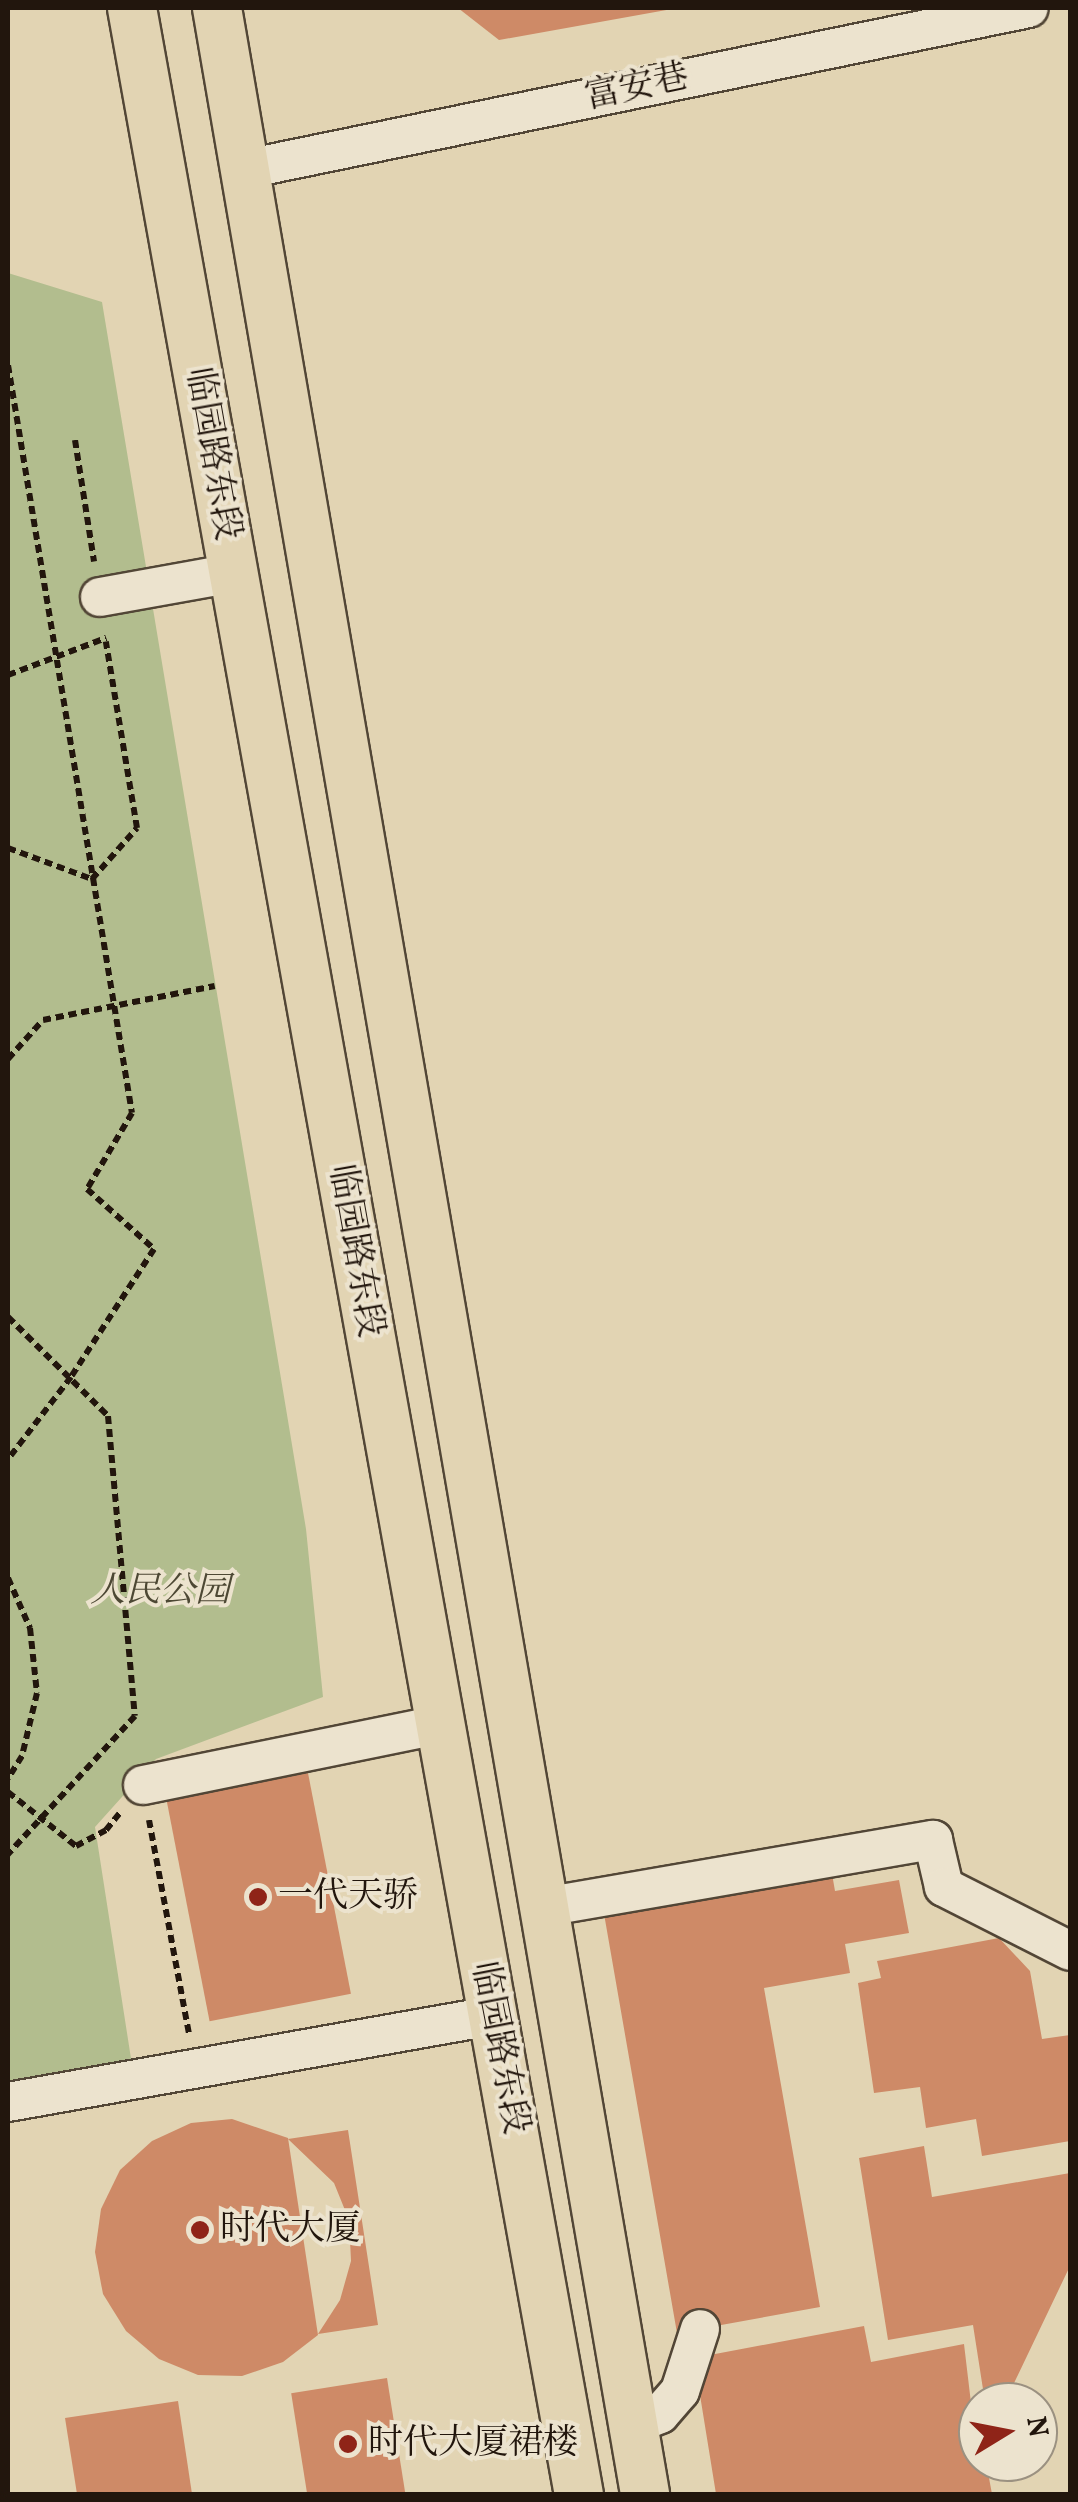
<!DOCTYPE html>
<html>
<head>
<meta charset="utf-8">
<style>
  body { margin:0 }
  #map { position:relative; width:1078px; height:2502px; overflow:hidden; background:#e2d4b3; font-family:Vollkorn,"Noto Serif SC",serif }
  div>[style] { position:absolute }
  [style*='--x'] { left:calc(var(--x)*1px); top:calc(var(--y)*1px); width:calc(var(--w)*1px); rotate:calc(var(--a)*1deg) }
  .green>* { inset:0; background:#b2bd8e }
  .building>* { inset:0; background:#ce8a67; transform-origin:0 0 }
  .path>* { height:6px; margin-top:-3px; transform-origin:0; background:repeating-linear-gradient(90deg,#22160d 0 8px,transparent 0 13px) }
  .roads { filter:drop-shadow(2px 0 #524636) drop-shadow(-2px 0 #524636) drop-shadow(0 2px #524636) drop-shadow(0 -2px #524636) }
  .minor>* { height:38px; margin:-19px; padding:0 19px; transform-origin:19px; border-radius:19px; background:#ece3ce }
  .major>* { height:48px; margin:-24px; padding:0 24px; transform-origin:24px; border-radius:24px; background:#e2d4b3 }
  .dots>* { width:28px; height:28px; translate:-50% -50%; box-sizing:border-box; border:5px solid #ece3ce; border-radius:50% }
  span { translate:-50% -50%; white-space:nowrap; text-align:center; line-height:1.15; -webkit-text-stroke:8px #ece3ce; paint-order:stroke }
  .street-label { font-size:35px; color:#22160d }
  .park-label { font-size:35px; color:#4d4834; font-style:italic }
  .poi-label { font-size:35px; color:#22160d }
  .left { translate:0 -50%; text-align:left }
  .frame { position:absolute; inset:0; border:10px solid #22160d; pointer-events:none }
  .north { position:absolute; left:958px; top:2382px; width:100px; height:100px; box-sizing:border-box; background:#ece3ce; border:2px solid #9b9181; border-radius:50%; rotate:80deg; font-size:28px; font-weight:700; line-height:40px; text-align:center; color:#22160d }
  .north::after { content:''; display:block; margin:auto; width:35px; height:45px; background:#8f2418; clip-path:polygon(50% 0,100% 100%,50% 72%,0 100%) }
</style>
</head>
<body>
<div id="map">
  <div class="green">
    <div style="clip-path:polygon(8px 273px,102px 302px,306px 1529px,323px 1697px,156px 1759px,95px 1827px,132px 2065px,8px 2087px)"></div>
  </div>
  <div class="building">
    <div style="clip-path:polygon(458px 8px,672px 8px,672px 9px,499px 40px)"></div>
    <div style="left:308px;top:1773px;width:225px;height:144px;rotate:79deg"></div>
    <div style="clip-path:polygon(831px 1868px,835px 1891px,899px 1880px,909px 1933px,845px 1944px,850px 1973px,764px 1988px,820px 2307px,677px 2333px,603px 1908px)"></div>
    <div style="clip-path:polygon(999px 1938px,1030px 1971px,1042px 2039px,1070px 2035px,1070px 2141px,982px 2156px,976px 2119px,926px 2128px,920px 2087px,874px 2093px,858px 1983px,881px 1978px,877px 1961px)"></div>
    <div style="clip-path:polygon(232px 2119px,288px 2138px,318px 2335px,283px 2362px,242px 2376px,198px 2375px,159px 2359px,126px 2331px,103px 2294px,95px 2252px,101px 2209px,120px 2170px,152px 2141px,191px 2123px)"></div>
    <div style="clip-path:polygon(348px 2130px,378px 2325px,318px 2334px,340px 2300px,351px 2261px,349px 2220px,334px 2183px,288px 2139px)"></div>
    <div style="clip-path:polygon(924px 2146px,932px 2197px,1070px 2173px,1070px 2266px,1005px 2402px,985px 2402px,973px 2325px,888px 2340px,859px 2158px)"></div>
    <div style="clip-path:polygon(864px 2326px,871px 2362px,964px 2344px,978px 2462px,986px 2462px,992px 2494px,716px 2494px,694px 2358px)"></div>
    <div style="left:387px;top:2378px;width:117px;height:97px;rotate:81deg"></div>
    <div style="clip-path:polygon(178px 2401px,192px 2494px,77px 2494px,65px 2418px)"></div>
  </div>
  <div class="path">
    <div style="--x:8;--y:365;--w:758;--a:80.59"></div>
    <div style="--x:132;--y:1113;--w:88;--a:120.6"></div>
    <div style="--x:87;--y:1189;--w:90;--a:41.8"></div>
    <div style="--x:154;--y:1249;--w:153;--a:123"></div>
    <div style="--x:71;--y:1377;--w:103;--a:127.5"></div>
    <div style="--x:75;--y:440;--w:123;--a:81.1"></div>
    <div style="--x:8;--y:675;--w:105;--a:-20.7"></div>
    <div style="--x:8;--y:848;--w:90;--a:20.3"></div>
    <div style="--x:92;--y:879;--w:68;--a:-48.6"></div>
    <div style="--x:137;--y:828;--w:189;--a:-99.5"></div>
    <div style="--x:8;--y:1059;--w:52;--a:-48.1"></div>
    <div style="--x:43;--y:1020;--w:175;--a:-11.2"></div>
    <div style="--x:8;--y:1317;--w:141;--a:44.7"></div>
    <div style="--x:108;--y:1416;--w:301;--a:84.9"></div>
    <div style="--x:135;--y:1716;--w:188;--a:132.6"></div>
    <div style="--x:8;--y:1578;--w:55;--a:66.3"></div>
    <div style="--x:30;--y:1628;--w:65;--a:83.9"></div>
    <div style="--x:37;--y:1693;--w:65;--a:103.4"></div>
    <div style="--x:22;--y:1756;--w:26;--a:122"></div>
    <div style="--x:8;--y:1792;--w:87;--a:38.5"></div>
    <div style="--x:76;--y:1846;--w:34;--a:-28"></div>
    <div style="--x:106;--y:1830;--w:22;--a:-51"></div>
    <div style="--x:149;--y:1820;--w:218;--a:79.4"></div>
  </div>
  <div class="roads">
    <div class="minor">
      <div style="--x:246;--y:169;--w:799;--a:-11.62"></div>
      <div style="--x:100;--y:597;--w:135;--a:-10.2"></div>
      <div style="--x:143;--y:1785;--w:302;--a:-11.5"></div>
      <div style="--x:544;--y:1907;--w:395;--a:-9.8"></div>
      <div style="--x:933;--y:1840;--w:48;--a:76.8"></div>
      <div style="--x:944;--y:1887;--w:141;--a:26.9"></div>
      <div style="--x:8;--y:2102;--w:491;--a:-10.1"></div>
      <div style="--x:633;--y:2425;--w:29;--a:-22"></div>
      <div style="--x:660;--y:2414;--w:30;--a:-49"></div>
      <div style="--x:680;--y:2391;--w:65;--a:-72.1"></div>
    </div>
    <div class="major">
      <div style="--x:132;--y:8;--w:2526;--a:79.81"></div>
      <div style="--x:217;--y:8;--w:2523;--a:80.23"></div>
    </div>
  </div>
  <div class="dots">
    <div style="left:258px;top:1897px;background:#8f2418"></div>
    <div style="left:200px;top:2230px;background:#8f2418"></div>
    <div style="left:348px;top:2444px;background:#8f2418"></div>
  </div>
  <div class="street-label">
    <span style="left:637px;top:88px;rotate:-12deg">富安巷</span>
    <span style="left:212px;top:454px;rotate:80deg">临园路东段</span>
    <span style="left:355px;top:1251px;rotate:80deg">临园路东段</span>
    <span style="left:499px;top:2048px;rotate:79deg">临园路东段</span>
  </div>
  <div class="park-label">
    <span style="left:160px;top:1592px">人民公园</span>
  </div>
  <div class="poi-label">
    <span class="left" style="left:278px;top:1897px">一代天骄</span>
    <span class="left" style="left:220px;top:2230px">时代大厦</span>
    <span class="left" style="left:368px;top:2444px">时代大厦裙楼</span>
  </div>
  <div class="frame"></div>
  <div class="north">N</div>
</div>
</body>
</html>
